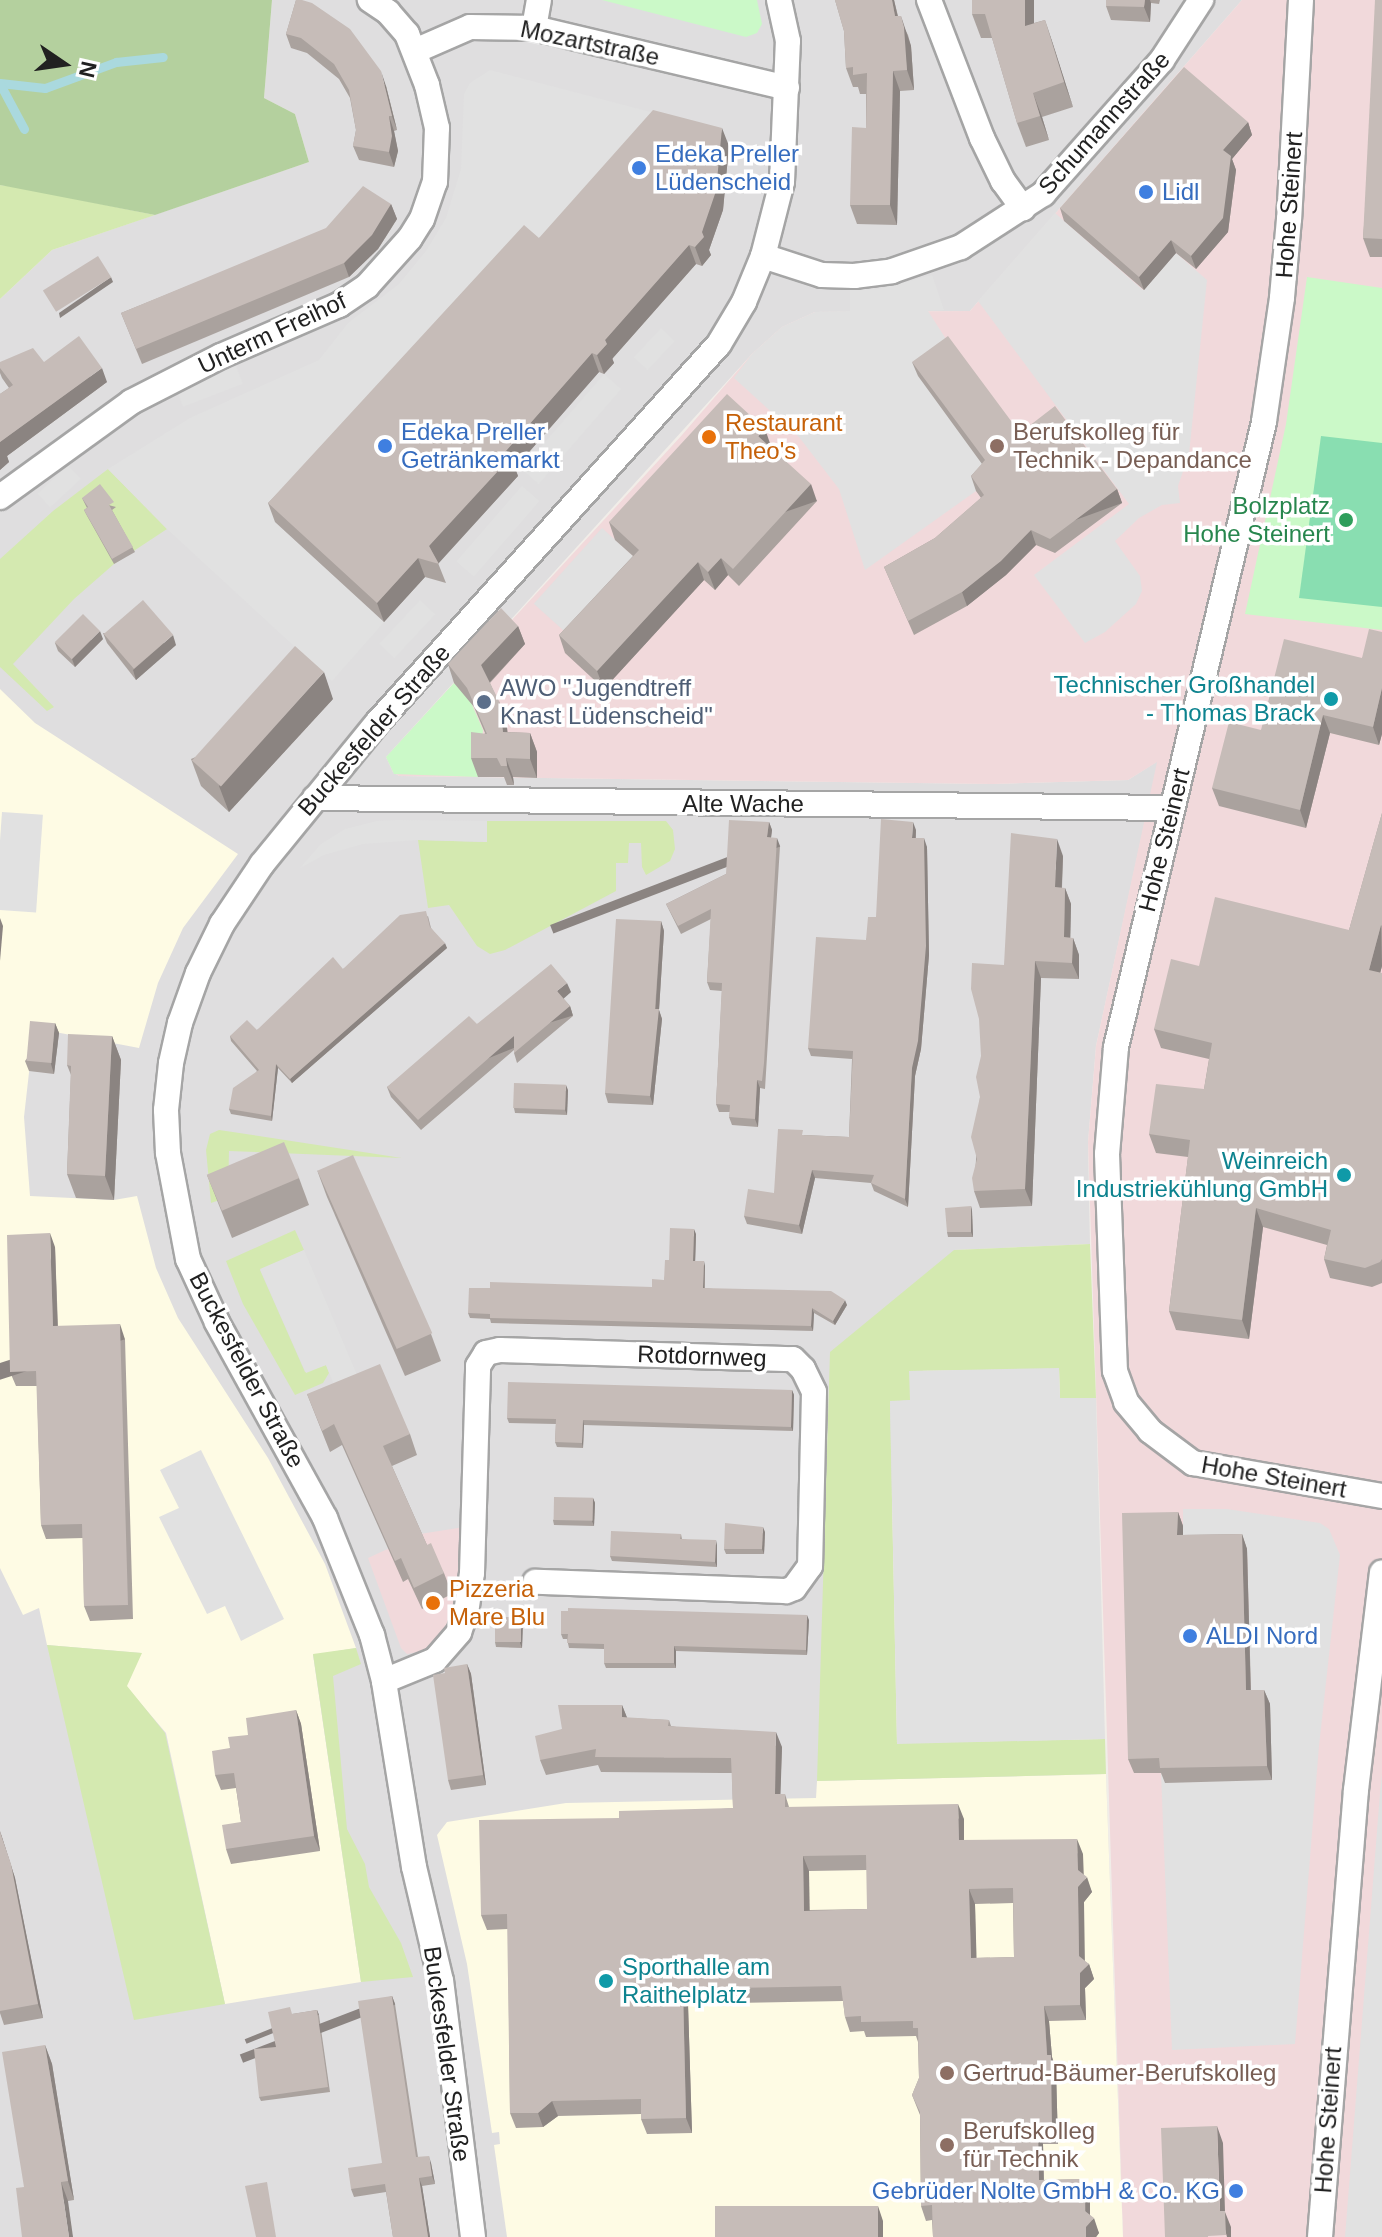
<!DOCTYPE html>
<html>
<head>
<meta charset="utf-8">
<style>
  body { margin:0 }
  #map { position:relative; width:1382px; height:2237px; overflow:hidden; background:#f1ede8; font-family:Arial,sans-serif }
  div>[style] { position:absolute }
  [style*='--x'] { left:calc(var(--x)*1px); top:calc(var(--y)*1px); width:calc(var(--w)*1px); rotate:calc(var(--a)*1deg) }
  .residential>* { inset:0; background:#dfdedf }
  .commercial>* { inset:0; background:#f1d9db }
  .education>* { inset:0; background:#fefbe4 }
  .grass>* { inset:0; background:#d4e9b0 }
  .forest>* { inset:0; background:#b4d09e }
  .park>* { inset:0; background:#cbf9c8 }
  .pitch>* { inset:0; background:#89deb1 }
  .parking>* { inset:0; background:#e1e1e1; transform-origin:0 0 }
  .stream>* { height:9px; margin:-4.5px; padding:0 4.5px; transform-origin:4.5px; border-radius:4.5px; background:#aad9de }
  .roads { filter:drop-shadow(2px 0 #a5a5a5) drop-shadow(-2px 0 #a5a5a5) drop-shadow(0 2px #a5a5a5) drop-shadow(0 -2px #a5a5a5) }
  .street>* { height:24px; margin:-12px; padding:0 12px; transform-origin:12px; border-radius:12px; background:#fff }
  .wall>* { inset:0; background:#aaa29e }
  .shaded-wall>* { inset:0; background:#8b8481; transform-origin:0 0 }
  .building>* { inset:0; background:#c6bcb8; transform-origin:0 0 }
  .dots>* { width:22px; height:22px; translate:-50% -50%; box-sizing:border-box; border:4px solid #fff; border-radius:50% }
  span { translate:-50% -50%; white-space:nowrap; text-align:center; line-height:1.15; -webkit-text-stroke:7px #fff; paint-order:stroke }
  .street-label { font-size:24px; color:#212121 }
  .shop-label { font-size:24px; color:#366cbe }
  .left { translate:0 -50%; text-align:left }
  .right { translate:-100% -50%; text-align:right }
  .food-label { font-size:24px; color:#c56008 }
  .education-label { font-size:24px; color:#785e54 }
  .leisure-label { font-size:24px; color:#27864d }
  .culture-label { font-size:24px; color:#0d838f }
  .service-label { font-size:24px; color:#4e5e75 }
  .north { position:absolute; left:24px; top:24px; width:80px; height:80px; -webkit-text-stroke:6px #fff; paint-order:stroke; rotate:103deg; font-size:22px; font-weight:700; line-height:32px; text-align:center; color:#212121 }
  .north::after { content:''; display:block; margin:auto; width:28px; height:36px; background:#212121; clip-path:polygon(50% 0,100% 100%,50% 72%,0 100%) }
</style>
</head>
<body>
<div id="map">
  <div class="residential">
    <div style="clip-path:polygon(272px 0,1242px 0,970px 311px,815px 312px,782px 327px,752px 354px,386px 757px,393px 772px,399px 776px,993px 784px,1128px 780px,1158px 761px,1096px 1046px,1088px 1142px,1090px 1244px,954px 1250px,817px 1780px,1106px 1774px,1123px 2237px,0 2237px,0 299px,52px 250px,309px 162px,295px 114px,264px 98px)"></div>
  </div>
  <div class="commercial">
    <div style="clip-path:polygon(1242px 0,1382px 0,1382px 2237px,1123px 2237px,1088px 1142px,1096px 1046px,1157px 762px,1128px 780px,993px 784px,399px 776px,393px 772px,386px 757px,682px 435px,752px 354px,782px 327px,815px 312px,970px 311px)"></div>
    <div style="clip-path:polygon(464px 1527px,462px 1588px,451px 1622px,423px 1651px,407px 1654px,401px 1648px,368px 1558px,420px 1534px)"></div>
  </div>
  <div class="education">
    <div style="clip-path:polygon(0 689px,35px 723px,238px 854px,183px 928px,158px 983px,139px 1048px,34px 1028px,24px 1117px,30px 1196px,114px 1200px,137px 1196px,156px 1268px,178px 1318px,268px 1458px,325px 1564px,356px 1648px,313px 1655px,361px 1982px,225px 2004px,166px 1733px,126px 1686px,141px 1653px,47px 1645px,39px 1608px,23px 1615px,0 1568px)"></div>
    <div style="clip-path:polygon(1106px 1774px,1123px 2237px,507px 2237px,494px 2145px,500px 2144px,499px 2132px,492px 2133px,467px 1964px,437px 1835px,447px 1822px,566px 1803px,816px 1798px,817px 1781px)"></div>
  </div>
  <div class="grass">
    <div style="clip-path:polygon(0 185px,22px 188px,155px 215px,52px 250px,0 299px)"></div>
    <div style="clip-path:polygon(108px 469px,167px 529px,114px 564px,74px 599px,13px 664px,54px 707px,47px 711px,0 667px,0 559px,53px 511px)"></div>
    <div style="clip-path:polygon(487px 821px,666px 821px,673px 830px,675px 849px,670px 861px,646px 875px,642px 867px,641px 843px,629px 843px,628px 863px,616px 863px,616px 891px,505px 950px,490px 954px,477px 946px,449px 905px,428px 908px,418px 840px,487px 842px)"></div>
    <div style="clip-path:polygon(219px 1130px,226px 1131px,402px 1158px,229px 1151px,228px 1197px,211px 1203px,206px 1150px,210px 1134px)"></div>
    <div style="clip-path:polygon(295px 1230px,304px 1250px,260px 1270px,305px 1372px,326px 1365px,329px 1373px,323px 1383px,295px 1395px,243px 1304px,226px 1261px)"></div>
    <div style="clip-path:polygon(1090px 1244px,1096px 1398px,1060px 1398px,1059px 1369px,910px 1371px,910px 1400px,890px 1402px,897px 1743px,1105px 1739px,1106px 1774px,817px 1781px,830px 1352px,954px 1250px)"></div>
    <div style="clip-path:polygon(47px 1645px,142px 1653px,127px 1686px,165px 1733px,225px 2004px,134px 2020px)"></div>
    <div style="clip-path:polygon(356px 1648px,361px 1664px,333px 1676px,347px 1829px,365px 1864px,369px 1887px,401px 1943px,413px 1977px,361px 1982px,313px 1654px)"></div>
  </div>
  <div class="forest">
    <div style="clip-path:polygon(0 0,272px 0,264px 98px,295px 114px,309px 162px,155px 215px,0 185px)"></div>
  </div>
  <div class="park">
    <div style="clip-path:polygon(602px 0,757px 0,762px 24px,757px 33px,746px 37px)"></div>
    <div style="clip-path:polygon(1307px 277px,1382px 288px,1382px 630px,1245px 614px,1286px 424px)"></div>
    <div style="clip-path:polygon(454px 683px,470px 700px,483px 730px,478px 777px,394px 774px,386px 757px)"></div>
  </div>
  <div class="pitch">
    <div style="clip-path:polygon(1321px 436px,1382px 443px,1382px 607px,1299px 598px)"></div>
  </div>
  <div class="parking">
    <div style="clip-path:polygon(490px 70px,670px 117px,275px 522px,384px 622px,332px 681px,167px 529px,108px 469px,190px 418px,319px 360px,348px 323px,399px 284px,426px 251px,446px 218px,461px 169px,464px 94px,470px 83px)"></div>
    <div style="clip-path:polygon(1055px 213px,1143px 290px,1176px 253px,1207px 280px,1189px 454px,1178px 486px,1180px 503px,1162px 505px,1139px 518px,1115px 541px,1140px 576px,1142px 591px,1136px 604px,1105px 632px,1085px 643px,1034px 575px,1129px 504px,978px 301px)"></div>
    <div style="clip-path:polygon(932px 275px,944px 310px,928px 311px,953px 350px,990px 475px,976px 491px,865px 570px,839px 489px,799px 437px,734px 378px,752px 354px,782px 327px,815px 312px,850px 311px,850px 290px,878px 289px)"></div>
    <div style="left:661px;top:328px;width:19px;height:40px;rotate:43deg"></div>
    <div style="left:236px;top:366px;width:19px;height:64px;rotate:69deg"></div>
    <div style="left:604px;top:374px;width:23px;height:126px;rotate:41deg"></div>
    <div style="left:68px;top:465px;width:19px;height:42px;rotate:47deg"></div>
    <div style="left:522px;top:486px;width:23px;height:100px;rotate:41deg"></div>
    <div style="left:602px;top:528px;width:58px;height:102px;rotate:42deg"></div>
    <div style="left:420px;top:600px;width:21px;height:60px;rotate:43deg"></div>
    <div style="left:2px;top:812px;width:41px;height:98px;rotate:4deg"></div>
    <div style="clip-path:polygon(398px 820px,487px 821px,487px 842px,418px 840px,363px 844px,324px 855px,300px 868px,321px 844px,345px 829px,376px 821px)"></div>
    <div style="clip-path:polygon(304px 1250px,360px 1382px,337px 1392px,326px 1365px,306px 1373px,260px 1269px)"></div>
    <div style="clip-path:polygon(1059px 1368px,1060px 1398px,1096px 1398px,1105px 1739px,897px 1744px,890px 1401px,910px 1400px,909px 1371px)"></div>
    <div style="clip-path:polygon(201px 1450px,284px 1619px,241px 1641px,225px 1606px,207px 1614px,159px 1517px,179px 1508px,160px 1470px)"></div>
    <div style="clip-path:polygon(1183px 1509px,1227px 1509px,1320px 1523px,1329px 1529px,1340px 1555px,1319px 1746px,1295px 2044px,1172px 2050px,1161px 1773px,1251px 1704px,1247px 1549px,1183px 1550px)"></div>
    <div style="clip-path:polygon(1382px 1774px,1382px 2237px,1345px 2237px,1380px 1793px)"></div>
  </div>
  <div class="stream">
    <div style="--x:0;--y:83;--w:45;--a:6.3"></div>
    <div style="--x:45;--y:88;--w:76;--a:-20.1"></div>
    <div style="--x:116;--y:62;--w:47;--a:-6.1"></div>
    <div style="--x:0;--y:84;--w:51;--a:61.9"></div>
  </div>
  <div class="roads">
    <div class="street">
      <div style="--x:929;--y:0;--w:148;--a:69"></div>
      <div style="--x:982;--y:138;--w:48;--a:64"></div>
      <div style="--x:1003;--y:181;--w:34;--a:54"></div>
      <div style="--x:1301;--y:0;--w:219;--a:93.1"></div>
      <div style="--x:1289;--y:219;--w:79;--a:95.1"></div>
      <div style="--x:1282;--y:298;--w:125;--a:98.3"></div>
      <div style="--x:1264;--y:422;--w:642;--a:103.32"></div>
      <div style="--x:1116;--y:1047;--w:107;--a:94.8"></div>
      <div style="--x:1107;--y:1154;--w:217;--a:87.9"></div>
      <div style="--x:1115;--y:1371;--w:33;--a:70"></div>
      <div style="--x:1126;--y:1402;--w:38;--a:50"></div>
      <div style="--x:1150;--y:1431;--w:54;--a:36.7"></div>
      <div style="--x:1193;--y:1463;--w:192;--a:9.9"></div>
      <div style="--x:534;--y:28;--w:28;--a:-80"></div>
      <div style="--x:415;--y:51;--w:60;--a:-23.6"></div>
      <div style="--x:470;--y:27;--w:64;--a:0.9"></div>
      <div style="--x:534;--y:28;--w:260;--a:13.3"></div>
      <div style="--x:763;--y:256;--w:62;--a:17.9"></div>
      <div style="--x:822;--y:275;--w:32;--a:2"></div>
      <div style="--x:854;--y:276;--w:38;--a:-7"></div>
      <div style="--x:892;--y:271;--w:73;--a:-19.2"></div>
      <div style="--x:961;--y:247;--w:98;--a:-32.9"></div>
      <div style="--x:1043;--y:194;--w:179;--a:-48.4"></div>
      <div style="--x:1162;--y:60;--w:72;--a:-57"></div>
      <div style="--x:0;--y:497;--w:162;--a:-35.9"></div>
      <div style="--x:131;--y:402;--w:101;--a:-27.1"></div>
      <div style="--x:221;--y:356;--w:129;--a:-23.4"></div>
      <div style="--x:339;--y:305;--w:34;--a:-34"></div>
      <div style="--x:367;--y:286;--w:64;--a:-48.1"></div>
      <div style="--x:410;--y:238;--w:22;--a:-58"></div>
      <div style="--x:422;--y:219;--w:39;--a:-71"></div>
      <div style="--x:435;--y:182;--w:54;--a:-87.9"></div>
      <div style="--x:437;--y:128;--w:44;--a:-103.1"></div>
      <div style="--x:427;--y:85;--w:55;--a:-111.4"></div>
      <div style="--x:407;--y:34;--w:29;--a:-131"></div>
      <div style="--x:388;--y:12;--w:22;--a:-146"></div>
      <div style="--x:315;--y:798;--w:857;--a:0.67"></div>
      <div style="--x:384;--y:1681;--w:55;--a:-22.4"></div>
      <div style="--x:435;--y:1660;--w:37;--a:-49"></div>
      <div style="--x:459;--y:1632;--w:20;--a:-70"></div>
      <div style="--x:466;--y:1613;--w:40;--a:-81.5"></div>
      <div style="--x:472;--y:1573;--w:207;--a:-88.3"></div>
      <div style="--x:478;--y:1366;--w:15;--a:-58"></div>
      <div style="--x:486;--y:1353;--w:14;--a:-12"></div>
      <div style="--x:500;--y:1350;--w:293;--a:1.8"></div>
      <div style="--x:793;--y:1359;--w:14;--a:45"></div>
      <div style="--x:803;--y:1369;--w:25;--a:64"></div>
      <div style="--x:814;--y:1392;--w:174;--a:91.3"></div>
      <div style="--x:810;--y:1566;--w:27;--a:126"></div>
      <div style="--x:794;--y:1588;--w:9;--a:159"></div>
      <div style="--x:786;--y:1591;--w:251;--a:-177.9"></div>
      <div style="--x:473;--y:2237;--w:258;--a:-97.1"></div>
      <div style="--x:441;--y:1981;--w:117;--a:-103.3"></div>
      <div style="--x:414;--y:1867;--w:188;--a:-99.2"></div>
      <div style="--x:384;--y:1681;--w:48;--a:-104.6"></div>
      <div style="--x:372;--y:1635;--w:126;--a:-111.9"></div>
      <div style="--x:325;--y:1518;--w:224;--a:-118.9"></div>
      <div style="--x:217;--y:1322;--w:69;--a:-114.7"></div>
      <div style="--x:188;--y:1259;--w:108;--a:-100.7"></div>
      <div style="--x:168;--y:1153;--w:43;--a:-92.7"></div>
      <div style="--x:166;--y:1110;--w:47;--a:-83.9"></div>
      <div style="--x:171;--y:1063;--w:41;--a:-77.3"></div>
      <div style="--x:180;--y:1023;--w:53;--a:-70.2"></div>
      <div style="--x:198;--y:973;--w:55;--a:-63.9"></div>
      <div style="--x:222;--y:924;--w:72;--a:-56.3"></div>
      <div style="--x:262;--y:864;--w:182;--a:-50.8"></div>
      <div style="--x:377;--y:723;--w:510;--a:-47.94"></div>
      <div style="--x:719;--y:344;--w:49;--a:-59.2"></div>
      <div style="--x:744;--y:302;--w:50;--a:-67.6"></div>
      <div style="--x:763;--y:256;--w:76;--a:-75.6"></div>
      <div style="--x:782;--y:182;--w:141;--a:-87.6"></div>
      <div style="--x:788;--y:41;--w:42;--a:-102.4"></div>
      <div style="--x:1320;--y:2237;--w:448;--a:-85.4"></div>
      <div style="--x:1356;--y:1790;--w:219;--a:-83.2"></div>
    </div>
  </div>
  <div class="wall">
    <div style="clip-path:polygon(296px 0,386px 86px,397px 130px,394px 131px,398px 151px,394px 167px,359px 160px,353px 146px,356px 130px,350px 98px,339px 79px,307px 53px,291px 48px,286px 34px)"></div>
    <div style="clip-path:polygon(835px 0,894px 0,898px 16px,908px 35px,911px 46px,914px 90px,900px 91px,897px 225px,857px 224px,850px 205px,866px 128px,866px 94px,860px 94px,858px 87px,853px 87px,846px 68px,844px 31px)"></div>
    <div style="clip-path:polygon(1034px 0,1034px 23px,1045px 20px,1073px 107px,1042px 117px,1049px 140px,1026px 147px,1017px 123px,992px 38px,981px 38px,972px 14px)"></div>
    <div style="clip-path:polygon(1106px 0,1160px 0,1159px 4px,1151px 3px,1150px 22px,1111px 20px,1106px 6px)"></div>
    <div style="clip-path:polygon(1382px 0,1382px 257px,1370px 257px,1363px 238px)"></div>
    <div style="clip-path:polygon(1248px 122px,1252px 135px,1232px 159px,1236px 170px,1228px 232px,1196px 269px,1176px 253px,1144px 290px,1064px 221px,1060px 208px)"></div>
    <div style="clip-path:polygon(729px 146px,723px 210px,709px 250px,711px 255px,702px 266px,696px 264px,612px 359px,614px 363px,604px 374px,599px 372px,515px 468px,518px 476px,438px 563px,446px 583px,425px 577px,384px 622px,275px 522px,268px 503px,539px 238px)"></div>
    <div style="clip-path:polygon(391px 204px,397px 219px,378px 249px,349px 277px,142px 364px,121px 313px)"></div>
    <div style="clip-path:polygon(0 362px,44px 362px,107px 382px,7px 456px,9px 462px,0 470px,0 394px,9px 388px,2px 378px,0 373px)"></div>
    <div style="clip-path:polygon(912px 362px,1020px 433px,1117px 489px,1122px 503px,1055px 553px,1036px 545px,1006px 575px,967px 606px,914px 635px,884px 567px,935px 538px,981px 498px,976px 491px,971px 476px,982px 464px,918px 376px)"></div>
    <div style="clip-path:polygon(771px 446px,817px 501px,739px 586px,728px 575px,715px 590px,704px 580px,604px 689px,565px 653px,559px 635px,633px 556px,615px 540px,609px 522px)"></div>
    <div style="clip-path:polygon(82px 498px,116px 507px,112px 510px,135px 552px,114px 564px,86px 514px,84px 510px,87px 508px)"></div>
    <div style="clip-path:polygon(518px 626px,525px 644px,490px 683px,506px 720px,507px 732px,530px 733px,537px 752px,537px 778px,513px 777px,514px 785px,507px 785px,504px 777px,478px 777px,471px 758px,485px 733px,474px 707px,454px 683px,448px 664px)"></div>
    <div style="clip-path:polygon(1382px 632px,1382px 734px,1379px 745px,1330px 733px,1306px 828px,1219px 806px,1212px 788px,1261px 730px,1362px 658px)"></div>
    <div style="clip-path:polygon(103px 633px,176px 645px,136px 680px,107px 643px)"></div>
    <div style="clip-path:polygon(103px 639px,75px 667px,58px 651px,55px 643px)"></div>
    <div style="clip-path:polygon(333px 699px,229px 812px,201px 786px,191px 759px)"></div>
    <div style="clip-path:polygon(1382px 813px,1382px 966px,1380px 973px,1382px 973px,1382px 1283px,1372px 1287px,1330px 1278px,1324px 1259px,1327px 1245px,1263px 1227px,1249px 1339px,1176px 1330px,1169px 1311px,1188px 1157px,1156px 1153px,1149px 1134px,1204px 1089px,1209px 1059px,1161px 1048px,1154px 1029px,1199px 966px,1349px 930px)"></div>
    <div style="clip-path:polygon(769px 822px,772px 830px,771px 838px,780px 846px,765px 1089px,760px 1088px,758px 1127px,732px 1125px,729px 1117px,730px 1112px,719px 1112px,716px 1104px,722px 991px,710px 990px,707px 982px,711px 919px,681px 934px,666px 904px,726px 874px)"></div>
    <div style="clip-path:polygon(916px 830px,916px 838px,927px 847px,929px 955px,921px 1049px,915px 1076px,908px 1207px,874px 1191px,871px 1183px,815px 1178px,802px 1234px,747px 1224px,744px 1216px,774px 1193px,804px 1135px,849px 1137px,852px 1059px,811px 1056px,808px 1048px,866px 940px)"></div>
    <div style="clip-path:polygon(1063px 856px,1062px 888px,1065px 888px,1071px 904px,1070px 938px,1073px 938px,1079px 955px,1079px 979px,1041px 978px,1032px 1206px,980px 1208px,974px 1191px,980px 1097px,1004px 965px)"></div>
    <div style="clip-path:polygon(428px 916px,431px 928px,447px 948px,292px 1083px,278px 1068px,272px 1121px,231px 1114px,229px 1109px,257px 1071px,231px 1041px,230px 1036px,257px 1030px,343px 969px)"></div>
    <div style="clip-path:polygon(661px 921px,664px 931px,659px 1010px,662px 1019px,653px 1105px,608px 1103px,605px 1093px)"></div>
    <div style="clip-path:polygon(571px 992px,563px 998px,570px 1006px,573px 1016px,517px 1063px,514px 1053px,514px 1050px,421px 1130px,391px 1097px,387px 1087px,477px 1024px)"></div>
    <div style="clip-path:polygon(55px 1023px,59px 1033px,54px 1074px,29px 1071px,25px 1061px)"></div>
    <div style="clip-path:polygon(112px 1036px,121px 1060px,114px 1200px,76px 1198px,67px 1174px,71px 1075px,67px 1065px)"></div>
    <div style="clip-path:polygon(568px 1090px,567px 1115px,515px 1113px,514px 1108px)"></div>
    <div style="clip-path:polygon(317px 1170px,431px 1334px,441px 1361px,405px 1376px,327px 1197px)"></div>
    <div style="clip-path:polygon(207px 1175px,299px 1178px,309px 1205px,232px 1238px)"></div>
    <div style="clip-path:polygon(971px 1206px,972px 1211px,973px 1237px,948px 1237px,947px 1232px)"></div>
    <div style="clip-path:polygon(696px 1234px,695px 1261px,705px 1266px,705px 1288px,847px 1305px,835px 1325px,814px 1313px,813px 1331px,491px 1323px,490px 1319px,470px 1318px,468px 1313px,490px 1288px,652px 1287px,664px 1280px,669px 1260px)"></div>
    <div style="clip-path:polygon(55px 1247px,58px 1326px,125px 1339px,133px 1619px,90px 1621px,84px 1606px,83px 1538px,46px 1539px,41px 1525px,37px 1386px,16px 1386px,10px 1372px)"></div>
    <div style="clip-path:polygon(792px 1390px,794px 1395px,793px 1431px,584px 1425px,583px 1448px,557px 1447px,555px 1442px,556px 1424px,509px 1423px,507px 1418px)"></div>
    <div style="clip-path:polygon(307px 1394px,410px 1434px,417px 1455px,392px 1466px,427px 1545px,444px 1573px,452px 1594px,422px 1609px,408px 1579px,403px 1582px,342px 1445px,330px 1452px)"></div>
    <div style="clip-path:polygon(593px 1498px,595px 1503px,594px 1526px,554px 1525px,553px 1520px)"></div>
    <div style="clip-path:polygon(1178px 1512px,1183px 1526px,1183px 1535px,1242px 1534px,1247px 1549px,1251px 1690px,1264px 1690px,1270px 1704px,1272px 1780px,1165px 1783px,1161px 1773px,1134px 1773px,1128px 1759px)"></div>
    <div style="clip-path:polygon(765px 1532px,764px 1554px,726px 1554px,724px 1549px)"></div>
    <div style="clip-path:polygon(681px 1534px,682px 1539px,717px 1545px,717px 1567px,612px 1561px,610px 1556px)"></div>
    <div style="clip-path:polygon(521px 1617px,523px 1622px,522px 1648px,496px 1647px,495px 1642px)"></div>
    <div style="clip-path:polygon(809px 1620px,807px 1655px,676px 1651px,676px 1668px,606px 1668px,604px 1663px,604px 1649px,569px 1648px,567px 1639px,563px 1639px,561px 1634px)"></div>
    <div style="clip-path:polygon(467px 1664px,471px 1674px,486px 1785px,451px 1790px,448px 1780px)"></div>
    <div style="clip-path:polygon(evenodd,622px 1705px,627px 1718px,669px 1720px,671px 1726px,782px 1747px,780px 1794px,785px 1794px,789px 1807px,964px 1819px,964px 1840px,1083px 1854px,1083px 1874px,1092px 1892px,1084px 1902px,1084px 1961px,1089px 1964px,1094px 1979px,1085px 1988px,1086px 2020px,1049px 2021px,1052px 2057px,1056px 2070px,1058px 2144px,1043px 2144px,1044px 2180px,1085px 2179px,1090px 2194px,1090px 2215px,1099px 2233px,1096px 2237px,933px 2237px,932px 2220px,926px 2221px,921px 2206px,920px 2115px,912px 2095px,919px 2078px,918px 2042px,916px 2036px,866px 2037px,864px 2031px,850px 2032px,845px 2017px,843px 2001px,688px 2004px,692px 2133px,647px 2134px,641px 2119px,641px 2114px,558px 2116px,543px 2127px,516px 2128px,510px 2113px,508px 1929px,487px 1930px,481px 1915px,619px 1818px,733px 1808px,732px 1773px,601px 1772px,598px 1765px,546px 1775px,540px 1760px,562px 1729px,622px 1705px,867px 1870px,867px 1909px,809px 1910px,809px 1871px,867px 1870px,622px 1705px,1013px 1903px,1014px 1957px,976px 1958px,975px 1904px,1013px 1903px)"></div>
    <div style="clip-path:polygon(296px 1710px,301px 1724px,320px 1851px,231px 1864px,226px 1849px,241px 1822px,236px 1788px,221px 1790px,215px 1775px,230px 1748px,248px 1735px)"></div>
    <div style="clip-path:polygon(0 1831px,15px 1878px,43px 2018px,4px 2025px,0 2013px)"></div>
    <div style="clip-path:polygon(392px 1996px,395px 2004px,418px 2157px,431px 2163px,435px 2184px,422px 2186px,430px 2237px,393px 2237px,386px 2192px,354px 2197px,351px 2189px,382px 2163px)"></div>
    <div style="clip-path:polygon(317px 2010px,319px 2015px,330px 2092px,261px 2101px,259px 2097px,292px 2014px)"></div>
    <div style="clip-path:polygon(45px 2045px,52px 2064px,74px 2200px,68px 2201px,24px 2187px)"></div>
  </div>
  <div class="shaded-wall">
    <div style="clip-path:polygon(892px 0,894px 0,902px 35px,895px 16px)"></div>
    <div style="clip-path:polygon(1025px 0,1034px 0,1034px 51px,1025px 26px)"></div>
    <div style="clip-path:polygon(1145px 0,1150px 0,1151px 3px,1150px 22px,1144px 7px)"></div>
    <div style="clip-path:polygon(901px 16px,911px 46px,914px 90px,907px 70px)"></div>
    <div style="clip-path:polygon(1045px 20px,1053px 44px,1073px 107px,1064px 82px)"></div>
    <div style="clip-path:polygon(381px 71px,386px 86px,397px 130px,392px 116px)"></div>
    <div style="clip-path:polygon(893px 71px,900px 91px,897px 225px,890px 205px)"></div>
    <div style="clip-path:polygon(1033px 93px,1042px 117px,1049px 140px,1040px 116px)"></div>
    <div style="clip-path:polygon(389px 116px,394px 131px,398px 151px,394px 167px,389px 152px)"></div>
    <div style="clip-path:polygon(1248px 122px,1252px 135px,1232px 159px,1236px 170px,1228px 232px,1196px 269px,1191px 256px,1223px 150px)"></div>
    <div style="clip-path:polygon(722px 128px,729px 146px,723px 210px,709px 250px,711px 255px,702px 266px,695px 247px,702px 232px)"></div>
    <div style="clip-path:polygon(391px 204px,397px 219px,378px 249px,349px 277px,344px 263px)"></div>
    <div style="clip-path:polygon(1171px 240px,1176px 253px,1144px 290px,1139px 277px)"></div>
    <div style="clip-path:polygon(689px 245px,696px 264px,612px 359px,605px 340px)"></div>
    <div style="clip-path:polygon(111px 277px,113px 282px,60px 318px,59px 313px)"></div>
    <div style="clip-path:polygon(607px 344px,614px 363px,604px 374px,597px 355px)"></div>
    <div style="clip-path:polygon(592px 353px,599px 372px,515px 468px,518px 476px,438px 564px,429px 546px,505px 452px)"></div>
    <div style="clip-path:polygon(102px 368px,107px 382px,7px 456px,9px 462px,0 470px,0 442px)"></div>
    <div style="clip-path:polygon(765px 429px,771px 446px,765px 453px,758px 436px)"></div>
    <div style="left:811px;top:484px;width:18px;height:115px;rotate:71deg"></div>
    <div style="left:1117px;top:489px;width:15px;height:84px;rotate:70deg"></div>
    <div style="clip-path:polygon(1031px 530px,1036px 545px,1006px 575px,967px 606px,962px 592px)"></div>
    <div style="clip-path:polygon(418px 558px,425px 577px,384px 622px,377px 603px)"></div>
    <div style="clip-path:polygon(721px 558px,728px 575px,715px 590px,708px 572px)"></div>
    <div style="clip-path:polygon(698px 562px,704px 580px,604px 689px,597px 671px)"></div>
    <div style="clip-path:polygon(518px 626px,525px 644px,488px 684px,481px 665px)"></div>
    <div style="clip-path:polygon(100px 631px,103px 639px,75px 667px,72px 659px)"></div>
    <div style="clip-path:polygon(173px 635px,176px 645px,136px 680px,133px 670px)"></div>
    <div style="clip-path:polygon(324px 672px,333px 699px,229px 812px,219px 786px)"></div>
    <div style="clip-path:polygon(1382px 688px,1382px 734px,1379px 745px,1373px 727px)"></div>
    <div style="clip-path:polygon(499px 701px,506px 720px,510px 751px,503px 732px)"></div>
    <div style="clip-path:polygon(1323px 715px,1330px 733px,1306px 828px,1300px 810px)"></div>
    <div style="clip-path:polygon(530px 733px,537px 752px,537px 778px,530px 759px)"></div>
    <div style="clip-path:polygon(506px 758px,513px 777px,514px 785px,507px 766px)"></div>
    <div style="clip-path:polygon(769px 822px,772px 830px,770px 845px,767px 837px)"></div>
    <div style="clip-path:polygon(913px 822px,916px 830px,915px 846px,912px 838px)"></div>
    <div style="left:777px;top:838px;width:9px;height:243px;rotate:69deg"></div>
    <div style="clip-path:polygon(924px 838px,927px 847px,929px 955px,921px 1049px,915px 1076px,908px 1207px,905px 1199px)"></div>
    <div style="clip-path:polygon(1057px 839px,1063px 856px,1061px 904px,1055px 887px)"></div>
    <div style="clip-path:polygon(1065px 888px,1071px 904px,1070px 954px,1064px 937px)"></div>
    <div style="clip-path:polygon(0 918px,3px 926px,0 961px)"></div>
    <div style="clip-path:polygon(661px 921px,664px 931px,659px 1010px,662px 1019px,653px 1105px,650px 1096px)"></div>
    <div style="clip-path:polygon(1381px 925px,1382px 966px,1376px 989px,1369px 970px)"></div>
    <div style="clip-path:polygon(1073px 938px,1079px 955px,1079px 979px,1072px 963px)"></div>
    <div style="clip-path:polygon(445px 943px,447px 948px,292px 1083px,290px 1079px)"></div>
    <div style="clip-path:polygon(1035px 961px,1041px 978px,1032px 1206px,1025px 1189px)"></div>
    <div style="clip-path:polygon(567px 983px,571px 992px,561px 1001px,557px 991px)"></div>
    <div style="left:570px;top:1006px;width:10px;height:73px;rotate:73deg"></div>
    <div style="clip-path:polygon(55px 1023px,59px 1033px,54px 1074px,51px 1064px)"></div>
    <div style="clip-path:polygon(112px 1036px,121px 1060px,114px 1200px,105px 1176px)"></div>
    <div style="left:514px;top:1036px;width:11px;height:128px;rotate:68deg"></div>
    <div style="clip-path:polygon(276px 1064px,278px 1068px,272px 1121px,271px 1116px)"></div>
    <div style="clip-path:polygon(757px 1080px,760px 1088px,758px 1127px,755px 1119px)"></div>
    <div style="clip-path:polygon(566px 1085px,568px 1090px,567px 1115px,565px 1110px)"></div>
    <div style="clip-path:polygon(812px 1170px,815px 1178px,802px 1234px,799px 1225px)"></div>
    <div style="clip-path:polygon(971px 1206px,972px 1211px,973px 1237px,971px 1232px)"></div>
    <div style="clip-path:polygon(1256px 1208px,1263px 1227px,1249px 1339px,1242px 1320px)"></div>
    <div style="clip-path:polygon(694px 1229px,696px 1234px,695px 1266px,693px 1261px)"></div>
    <div style="clip-path:polygon(50px 1233px,55px 1247px,58px 1340px,53px 1326px)"></div>
    <div style="clip-path:polygon(704px 1261px,705px 1266px,704px 1293px,703px 1288px)"></div>
    <div style="clip-path:polygon(845px 1300px,847px 1305px,835px 1325px,833px 1321px)"></div>
    <div style="clip-path:polygon(812px 1308px,814px 1313px,813px 1331px,811px 1326px)"></div>
    <div style="left:120px;top:1324px;width:16px;height:281px;rotate:72deg"></div>
    <div style="clip-path:polygon(792px 1390px,794px 1395px,793px 1431px,791px 1427px)"></div>
    <div style="clip-path:polygon(583px 1420px,584px 1425px,583px 1448px,582px 1443px)"></div>
    <div style="clip-path:polygon(593px 1498px,595px 1503px,594px 1526px,592px 1521px)"></div>
    <div style="clip-path:polygon(1178px 1512px,1183px 1526px,1183px 1550px,1177px 1535px)"></div>
    <div style="clip-path:polygon(763px 1527px,765px 1532px,764px 1554px,762px 1549px)"></div>
    <div style="clip-path:polygon(1242px 1534px,1247px 1549px,1251px 1704px,1246px 1690px)"></div>
    <div style="clip-path:polygon(716px 1540px,717px 1545px,717px 1567px,715px 1562px)"></div>
    <div style="clip-path:polygon(807px 1615px,809px 1620px,807px 1655px,806px 1650px)"></div>
    <div style="clip-path:polygon(521px 1617px,523px 1622px,522px 1648px,520px 1643px)"></div>
    <div style="clip-path:polygon(674px 1646px,676px 1651px,676px 1668px,674px 1663px)"></div>
    <div style="clip-path:polygon(467px 1664px,471px 1674px,486px 1785px,483px 1775px)"></div>
    <div style="clip-path:polygon(1264px 1690px,1270px 1704px,1272px 1780px,1267px 1766px)"></div>
    <div style="clip-path:polygon(622px 1705px,628px 1720px,622px 1717px)"></div>
    <div style="clip-path:polygon(296px 1710px,301px 1724px,320px 1851px,314px 1836px)"></div>
    <div style="clip-path:polygon(776px 1732px,782px 1747px,780px 1809px,775px 1794px)"></div>
    <div style="clip-path:polygon(958px 1804px,964px 1819px,964px 1855px,959px 1840px)"></div>
    <div style="clip-path:polygon(0 1831px,15px 1878px,43px 2018px,38px 2004px)"></div>
    <div style="clip-path:polygon(1077px 1839px,1083px 1854px,1084px 1881px,1087px 1877px,1092px 1892px,1084px 1902px,1085px 1968px,1089px 1964px,1094px 1979px,1085px 1988px,1086px 2020px,1080px 2005px)"></div>
    <div style="clip-path:polygon(803px 1856px,809px 1871px,810px 1925px,804px 1911px)"></div>
    <div style="clip-path:polygon(969px 1889px,975px 1904px,977px 1973px,971px 1958px)"></div>
    <div style="clip-path:polygon(683px 1989px,688px 2004px,692px 2133px,686px 2118px)"></div>
    <div style="left:392px;top:1996px;width:9px;height:163px;rotate:69deg"></div>
    <div style="clip-path:polygon(1044px 2006px,1049px 2021px,1052px 2057px,1056px 2070px,1058px 2144px,1052px 2129px)"></div>
    <div style="left:317px;top:2010px;width:5px;height:78px;rotate:68deg"></div>
    <div style="clip-path:polygon(45px 2045px,52px 2064px,74px 2200px,68px 2181px)"></div>
    <div style="clip-path:polygon(552px 2101px,558px 2116px,543px 2127px,538px 2113px)"></div>
    <div style="clip-path:polygon(1217px 2126px,1223px 2143px,1225px 2212px,1231px 2227px,1231px 2237px,1227px 2237px,1220px 2211px)"></div>
    <div style="clip-path:polygon(1038px 2129px,1043px 2144px,1044px 2195px,1039px 2180px)"></div>
    <div style="clip-path:polygon(429px 2156px,431px 2163px,435px 2184px,432px 2176px)"></div>
    <div style="clip-path:polygon(419px 2178px,422px 2186px,430px 2237px,428px 2237px)"></div>
    <div style="clip-path:polygon(1085px 2179px,1090px 2194px,1090px 2222px,1094px 2218px,1099px 2233px,1096px 2237px,1086px 2237px)"></div>
    <div style="clip-path:polygon(61px 2182px,68px 2201px,73px 2237px,69px 2237px)"></div>
    <div style="clip-path:polygon(878px 2206px,883px 2221px,883px 2237px,878px 2237px)"></div>
  </div>
  <div class="building">
    <div style="clip-path:polygon(296px 0,302px 0,312px 3px,350px 29px,381px 71px,392px 116px,389px 116px,392px 136px,389px 152px,353px 146px,356px 130px,349px 90px,334px 64px,301px 38px,286px 34px)"></div>
    <div style="clip-path:polygon(835px 0,892px 0,895px 16px,901px 16px,904px 27px,907px 70px,893px 71px,890px 205px,850px 205px,852px 127px,866px 128px,867px 73px,853px 75px,853px 67px,846px 68px,844px 31px)"></div>
    <div style="clip-path:polygon(972px 0,1025px 0,1025px 26px,1045px 20px,1064px 82px,1033px 93px,1040px 116px,1017px 123px,985px 14px,972px 14px)"></div>
    <div style="clip-path:polygon(1106px 0,1145px 0,1144px 7px,1106px 6px)"></div>
    <div style="clip-path:polygon(1375px 0,1382px 0,1382px 239px,1363px 238px)"></div>
    <div style="clip-path:polygon(1184px 67px,1248px 122px,1223px 150px,1231px 156px,1223px 218px,1191px 256px,1171px 240px,1139px 277px,1060px 208px)"></div>
    <div style="clip-path:polygon(653px 110px,722px 128px,716px 191px,702px 232px,704px 237px,695px 247px,689px 245px,605px 340px,607px 344px,597px 355px,592px 353px,505px 452px,511px 457px,429px 546px,439px 564px,418px 558px,377px 603px,268px 503px,524px 225px,539px 238px)"></div>
    <div style="clip-path:polygon(363px 186px,391px 204px,372px 235px,344px 263px,136px 349px,121px 313px,326px 228px)"></div>
    <div style="left:98px;top:256px;width:25px;height:65px;rotate:58deg"></div>
    <div style="clip-path:polygon(79px 336px,102px 368px,0 442px,0 394px,13px 385px,0 368px,0 362px,33px 348px,44px 362px)"></div>
    <div style="clip-path:polygon(948px 336px,1020px 433px,1055px 406px,1117px 489px,1050px 539px,1031px 530px,1001px 561px,962px 592px,908px 621px,884px 567px,935px 538px,984px 495px,971px 476px,985px 460px,912px 362px)"></div>
    <div style="clip-path:polygon(727px 394px,765px 429px,758px 436px,811px 484px,733px 569px,721px 558px,708px 572px,698px 562px,597px 671px,559px 635px,639px 550px,609px 522px)"></div>
    <div style="clip-path:polygon(100px 484px,114px 502px,109px 505px,133px 547px,112px 559px,84px 510px,88px 507px,82px 498px)"></div>
    <div style="left:143px;top:600px;width:46px;height:52px;rotate:49deg"></div>
    <div style="clip-path:polygon(501px 608px,518px 626px,481px 665px,499px 701px,503px 732px,530px 733px,530px 759px,506px 758px,507px 766px,501px 766px,497px 758px,471px 758px,471px 732px,487px 734px,467px 688px,448px 664px)"></div>
    <div style="left:83px;top:614px;width:24px;height:40px;rotate:45deg"></div>
    <div style="clip-path:polygon(1369px 629px,1382px 632px,1382px 688px,1373px 727px,1323px 715px,1300px 810px,1212px 788px,1229px 722px,1261px 730px,1284px 639px,1362px 658px)"></div>
    <div style="left:295px;top:646px;width:39px;height:154px;rotate:42deg"></div>
    <div style="clip-path:polygon(1382px 813px,1382px 926px,1381px 925px,1369px 970px,1382px 973px,1382px 1259px,1380px 1262px,1365px 1268px,1324px 1259px,1331px 1230px,1256px 1208px,1242px 1320px,1169px 1311px,1190px 1140px,1149px 1134px,1156px 1084px,1204px 1089px,1212px 1043px,1154px 1029px,1171px 959px,1199px 966px,1215px 897px,1349px 930px)"></div>
    <div style="clip-path:polygon(881px 819px,913px 822px,912px 838px,924px 838px,926px 946px,918px 1041px,912px 1068px,905px 1199px,871px 1183px,874px 1175px,812px 1170px,799px 1225px,744px 1216px,748px 1189px,774px 1193px,778px 1129px,803px 1130px,802px 1135px,849px 1137px,853px 1051px,808px 1048px,816px 937px,866px 940px,868px 917px,876px 917px)"></div>
    <div style="clip-path:polygon(729px 820px,769px 822px,767px 837px,777px 838px,764px 1063px,762px 1081px,757px 1080px,755px 1119px,729px 1117px,730px 1105px,716px 1104px,722px 983px,707px 982px,711px 909px,678px 926px,666px 904px,726px 874px)"></div>
    <div style="clip-path:polygon(1011px 833px,1057px 839px,1055px 887px,1065px 888px,1064px 937px,1073px 938px,1072px 963px,1035px 961px,1025px 1189px,974px 1191px,972px 1178px,977px 1159px,971px 1137px,980px 1097px,976px 1077px,981px 1056px,979px 1019px,971px 989px,972px 963px,1004px 965px)"></div>
    <div style="clip-path:polygon(426px 911px,430px 927px,445px 943px,290px 1079px,276px 1064px,271px 1116px,229px 1109px,233px 1088px,259px 1070px,230px 1036px,247px 1020px,257px 1030px,333px 957px,343px 969px,400px 915px)"></div>
    <div style="clip-path:polygon(616px 919px,661px 921px,655px 1009px,659px 1009px,650px 1096px,605px 1093px)"></div>
    <div style="clip-path:polygon(551px 964px,567px 983px,557px 991px,570px 1006px,514px 1053px,514px 1036px,418px 1120px,387px 1087px,469px 1016px,477px 1024px)"></div>
    <div style="left:30px;top:1021px;width:25px;height:40px;rotate:5deg"></div>
    <div style="clip-path:polygon(68px 1034px,112px 1036px,105px 1176px,67px 1174px,71px 1066px,67px 1065px)"></div>
    <div style="left:514px;top:1083px;width:52px;height:25px;rotate:2deg"></div>
    <div style="left:284px;top:1142px;width:39px;height:84px;rotate:67deg"></div>
    <div style="left:353px;top:1155px;width:195px;height:39px;rotate:66deg"></div>
    <div style="clip-path:polygon(971px 1206px,971px 1232px,947px 1232px,945px 1208px)"></div>
    <div style="clip-path:polygon(670px 1228px,694px 1229px,693px 1261px,704px 1261px,703px 1288px,831px 1291px,845px 1300px,833px 1321px,812px 1308px,811px 1326px,490px 1318px,490px 1314px,468px 1313px,469px 1288px,490px 1288px,490px 1282px,652px 1287px,652px 1279px,664px 1280px,665px 1260px,669px 1260px)"></div>
    <div style="clip-path:polygon(50px 1233px,53px 1326px,120px 1324px,128px 1605px,84px 1606px,82px 1524px,41px 1525px,36px 1371px,10px 1372px,7px 1235px)"></div>
    <div style="clip-path:polygon(380px 1364px,410px 1434px,383px 1446px,427px 1545px,431px 1543px,444px 1573px,414px 1588px,401px 1558px,395px 1561px,334px 1424px,322px 1431px,307px 1394px)"></div>
    <div style="clip-path:polygon(508px 1382px,792px 1390px,791px 1427px,583px 1420px,582px 1443px,555px 1442px,556px 1419px,507px 1418px)"></div>
    <div style="left:554px;top:1497px;width:39px;height:23px;rotate:1deg"></div>
    <div style="clip-path:polygon(1178px 1512px,1177px 1535px,1242px 1534px,1246px 1690px,1264px 1690px,1267px 1766px,1160px 1768px,1159px 1758px,1128px 1759px,1122px 1513px)"></div>
    <div style="clip-path:polygon(725px 1523px,763px 1527px,762px 1549px,724px 1549px)"></div>
    <div style="clip-path:polygon(611px 1531px,681px 1534px,680px 1539px,716px 1540px,715px 1562px,610px 1556px)"></div>
    <div style="clip-path:polygon(568px 1608px,807px 1615px,806px 1650px,674px 1646px,674px 1663px,604px 1663px,604px 1644px,567px 1643px,568px 1634px,561px 1634px,561px 1611px,568px 1611px)"></div>
    <div style="left:495px;top:1617px;width:26px;height:25px"></div>
    <div style="clip-path:polygon(467px 1664px,483px 1775px,448px 1780px,433px 1675px,445px 1673px,444px 1668px)"></div>
    <div style="clip-path:polygon(evenodd,558px 1705px,622px 1705px,622px 1717px,669px 1720px,668px 1726px,776px 1732px,775px 1794px,785px 1794px,785px 1807px,958px 1804px,959px 1840px,1077px 1839px,1078px 1870px,1087px 1877px,1078px 1887px,1079px 1956px,1089px 1964px,1080px 1973px,1080px 2005px,1044px 2006px,1047px 2055px,1051px 2055px,1052px 2129px,1038px 2129px,1039px 2180px,1085px 2179px,1085px 2211px,1094px 2218px,1086px 2227px,1086px 2237px,933px 2237px,932px 2205px,921px 2206px,920px 2112px,912px 2095px,919px 2078px,918px 2028px,913px 2028px,913px 2021px,861px 2022px,861px 2016px,845px 2017px,841px 1986px,683px 1989px,686px 2118px,641px 2119px,641px 2099px,552px 2101px,538px 2113px,510px 2113px,507px 1914px,481px 1915px,479px 1820px,619px 1818px,619px 1811px,733px 1808px,731px 1758px,595px 1757px,596px 1749px,540px 1760px,535px 1736px,562px 1729px,558px 1705px,866px 1855px,867px 1909px,804px 1911px,803px 1856px,866px 1855px,558px 1705px,1013px 1888px,1014px 1957px,971px 1958px,969px 1889px,1013px 1888px)"></div>
    <div style="clip-path:polygon(296px 1710px,314px 1836px,226px 1849px,222px 1825px,241px 1822px,234px 1773px,215px 1775px,212px 1751px,230px 1748px,228px 1737px,248px 1735px,246px 1718px)"></div>
    <div style="clip-path:polygon(0 1832px,11px 1864px,38px 2004px,0 2011px)"></div>
    <div style="clip-path:polygon(392px 1996px,416px 2157px,429px 2156px,432px 2176px,419px 2178px,428px 2237px,393px 2237px,385px 2184px,351px 2189px,348px 2168px,382px 2163px,358px 2001px)"></div>
    <div style="clip-path:polygon(290px 2007px,292px 2014px,317px 2010px,328px 2087px,259px 2097px,254px 2049px,276px 2047px,268px 2012px)"></div>
    <div style="clip-path:polygon(45px 2045px,68px 2181px,61px 2182px,69px 2237px,22px 2237px,16px 2188px,24px 2187px,2px 2052px)"></div>
    <div style="clip-path:polygon(1217px 2126px,1220px 2211px,1225px 2211px,1226px 2235px,1208px 2236px,1208px 2237px,1165px 2237px,1161px 2128px)"></div>
    <div style="clip-path:polygon(267px 2182px,276px 2237px,256px 2237px,245px 2186px)"></div>
    <div style="left:878px;top:2206px;width:31px;height:163px;rotate:90deg"></div>
  </div>
  <div class="dots">
    <div style="left:639px;top:168px;background:#3f7fe0"></div>
    <div style="left:1146px;top:192px;background:#3f7fe0"></div>
    <div style="left:709px;top:437px;background:#e8710a"></div>
    <div style="left:385px;top:446px;background:#3f7fe0"></div>
    <div style="left:997px;top:446px;background:#8d6e63"></div>
    <div style="left:1346px;top:520px;background:#2e9e5b"></div>
    <div style="left:1331px;top:699px;background:#0f9aa8"></div>
    <div style="left:484px;top:702px;background:#5c6f8a"></div>
    <div style="left:1344px;top:1175px;background:#0f9aa8"></div>
    <div style="left:433px;top:1603px;background:#e8710a"></div>
    <div style="left:1190px;top:1636px;background:#3f7fe0"></div>
    <div style="left:606px;top:1981px;background:#0f9aa8"></div>
    <div style="left:947px;top:2073px;background:#8d6e63"></div>
    <div style="left:947px;top:2145px;background:#8d6e63"></div>
    <div style="left:1236px;top:2191px;background:#3f7fe0"></div>
  </div>
  <div class="street-label">
    <span style="left:590px;top:43px;rotate:12deg">Mozartstraße</span>
    <span style="left:1104px;top:123px;rotate:-48deg">Schumannstraße</span>
    <span style="left:1289px;top:205px;rotate:-86deg">Hohe Steinert</span>
    <span style="left:272px;top:333px;rotate:-25deg">Unterm Freihof</span>
    <span style="left:374px;top:730px;rotate:-49deg">Buckesfelder Straße</span>
    <span style="left:743px;top:804px">Alte Wache</span>
    <span style="left:1164px;top:840px;rotate:-76deg">Hohe Steinert</span>
    <span style="left:702px;top:1356px;rotate:2deg">Rotdornweg</span>
    <span style="left:247px;top:1370px;rotate:62deg">Buckesfelder Straße</span>
    <span style="left:1274px;top:1477px;rotate:10deg">Hohe Steinert</span>
    <span style="left:447px;top:2054px;rotate:82deg">Buckesfelder Straße</span>
    <span style="left:1328px;top:2120px;rotate:-86deg">Hohe Steinert</span>
  </div>
  <div class="shop-label">
    <span class="left" style="left:655px;top:168px">Edeka Preller<br>Lüdenscheid</span>
    <span class="left" style="left:1162px;top:192px">Lidl</span>
    <span class="left" style="left:401px;top:446px">Edeka Preller<br>Getränkemarkt</span>
    <span class="left" style="left:1206px;top:1636px">ALDI Nord</span>
    <span class="right" style="left:1220px;top:2191px">Gebrüder Nolte GmbH &amp; Co. KG</span>
  </div>
  <div class="food-label">
    <span class="left" style="left:725px;top:437px">Restaurant<br>Theo's</span>
    <span class="left" style="left:449px;top:1603px">Pizzeria<br>Mare Blu</span>
  </div>
  <div class="education-label">
    <span class="left" style="left:1013px;top:446px">Berufskolleg für<br>Technik - Depandance</span>
    <span class="left" style="left:963px;top:2073px">Gertrud-Bäumer-Berufskolleg</span>
    <span class="left" style="left:963px;top:2145px">Berufskolleg<br>für Technik</span>
  </div>
  <div class="leisure-label">
    <span class="right" style="left:1330px;top:520px">Bolzplatz<br>Hohe Steinert</span>
  </div>
  <div class="culture-label">
    <span class="right" style="left:1315px;top:699px">Technischer Großhandel<br>- Thomas Brack</span>
    <span class="right" style="left:1328px;top:1175px">Weinreich<br>Industriekühlung GmbH</span>
    <span class="left" style="left:622px;top:1981px">Sporthalle am<br>Raithelplatz</span>
  </div>
  <div class="service-label">
    <span class="left" style="left:500px;top:702px">AWO "Jugendtreff<br>Knast Lüdenscheid"</span>
  </div>
  <div class="north">N</div>
</div>
</body>
</html>
